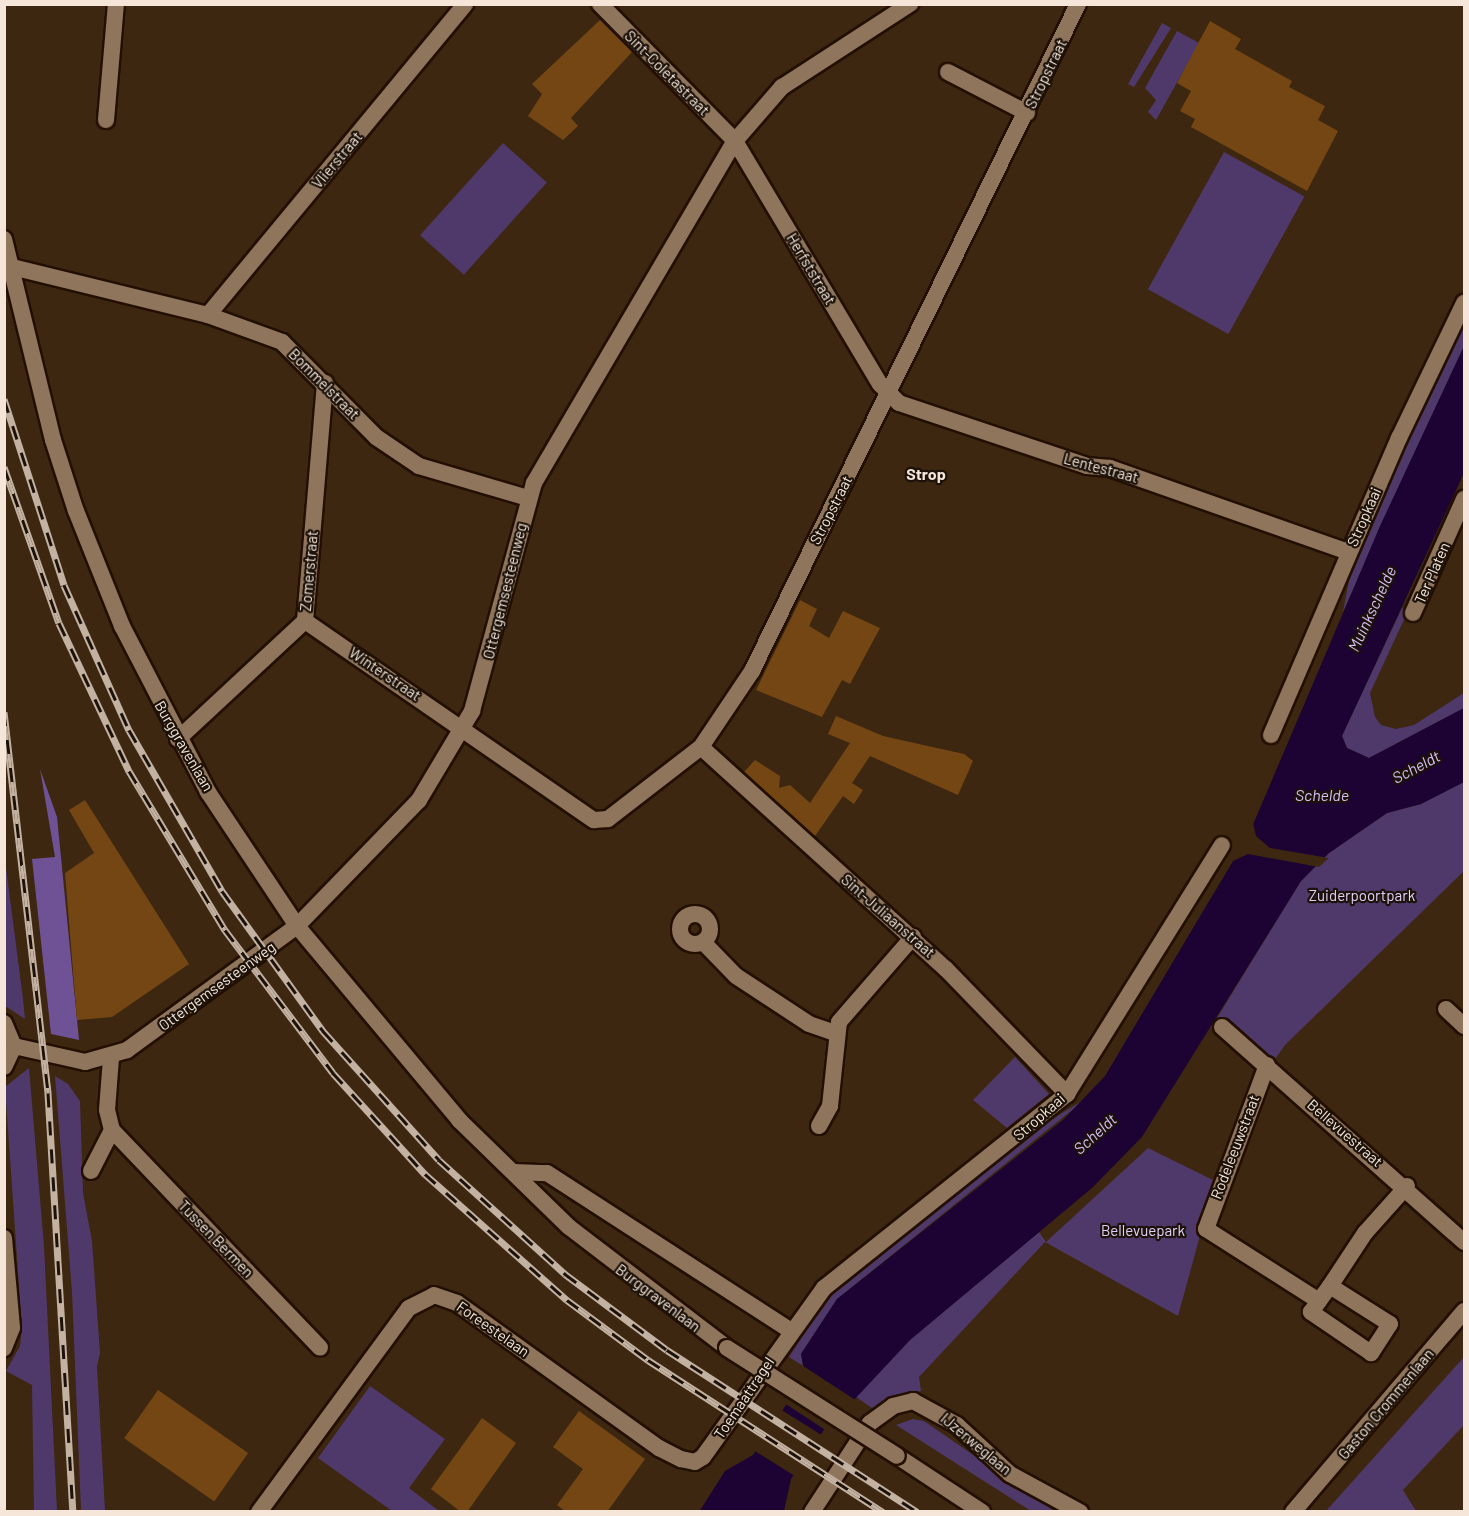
<!DOCTYPE html>
<html>
<head>
<meta charset="utf-8">
<style>
  body { margin:0 }
  #map { position:relative; width:1469px; height:1516px; overflow:hidden; background:#3d2710; font-family:Barlow,sans-serif }
  div>[style] { position:absolute }
  [style*='--x'] { left:calc(var(--x)*1px); top:calc(var(--y)*1px); width:calc(var(--w)*1px); rotate:calc(var(--a)*1deg) }
  .green>* { inset:0; background:#4f396b; transform-origin:0 0 }
  .forest>* { inset:0; background:#6f5196 }
  .water>* { inset:0; background:#1c0333 }
  .pier>* { inset:0; background:#3d2710; transform-origin:0 0 }
  .building>* { inset:0; background:#744613; transform-origin:0 0 }
  .roads { filter:drop-shadow(2px 0 #230f00) drop-shadow(-2px 0 #230f00) drop-shadow(0 2px #230f00) drop-shadow(0 -2px #230f00) }
  .minor>* { height:16px; margin:-8px; padding:0 8px; transform-origin:8px; border-radius:8px; background:#90755d }
  .minor>.ring { margin:-8px; padding:0; box-sizing:content-box; background:none; border:16px solid #90755d; border-radius:50% }
  .rail>* { height:7px; margin-top:-3.5px; transform-origin:0; background:repeating-linear-gradient(90deg,#1c1209 0 14px,#c3b2a2 0 28px); box-sizing:border-box; border-block:2px solid #c3b2a2 }
  .bridges { filter:drop-shadow(2px 0 #230f00) drop-shadow(-2px 0 #230f00) drop-shadow(0 2px #230f00) drop-shadow(0 -2px #230f00) }
  .minor-bridge>* { height:16px; margin:-8px; padding:0 8px; transform-origin:8px; border-radius:8px; background:#90755d }
  span { translate:-50% -50%; white-space:nowrap; text-align:center; line-height:1.15; -webkit-text-stroke:4.5px #1c1209; paint-order:stroke }
  .street-label { font-size:15px; color:#f5e6d9 }
  .park-label { font-size:15px; color:#e1d1f9 }
  .neighbourhood-label { font-size:16px; color:#f5e6d9; font-weight:700 }
  .water-label { font-size:16px; color:#d6bffa; font-style:italic }
  .frame { position:absolute; inset:0; border:6px solid #f5e6d9; pointer-events:none }
</style>
</head>
<body>
<div id="map">
  <div class="green">
    <div style="clip-path:polygon(1162px 23px,1171px 28px,1134px 87px,1128px 84px)"></div>
    <div style="clip-path:polygon(1177px 31px,1199px 43px,1156px 120px,1148px 112px,1156px 100px,1145px 88px)"></div>
    <div style="left:503px;top:143px;width:59px;height:124px;rotate:42deg"></div>
    <div style="left:1224px;top:152px;width:92px;height:157px;rotate:29deg"></div>
    <div style="clip-path:polygon(1464px 319px,1464px 346px,1343px 612px,1350px 575px,1386px 487px)"></div>
    <div style="clip-path:polygon(1402px 608px,1408px 611px,1370px 693px,1375px 717px,1381px 725px,1396px 729px,1414px 725px,1464px 693px,1464px 708px,1369px 758px,1347px 748px,1342px 736px)"></div>
    <div style="clip-path:polygon(1464px 782px,1464px 871px,1285px 1045px,1273px 1062px,1217px 1018px,1301px 881px,1329px 853px,1387px 813px,1421px 804px)"></div>
    <div style="clip-path:polygon(4px 852px,23px 999px,25px 1019px,5px 1006px)"></div>
    <div style="clip-path:polygon(1015px 1057px,1049px 1094px,1007px 1128px,973px 1100px)"></div>
    <div style="clip-path:polygon(29px 1068px,44px 1246px,57px 1511px,34px 1511px,32px 1385px,6px 1371px,20px 1346px,22px 1329px,5px 1087px)"></div>
    <div style="clip-path:polygon(55px 1076px,68px 1084px,80px 1101px,83px 1193px,92px 1241px,100px 1353px,97px 1366px,105px 1511px,81px 1511px,72px 1292px)"></div>
    <div style="clip-path:polygon(1087px 1098px,837px 1299px,801px 1354px,803px 1366px,789px 1357px,831px 1292px,1044px 1124px)"></div>
    <div style="clip-path:polygon(1148px 1148px,1215px 1181px,1178px 1316px,1045px 1242px,919px 1377px,921px 1391px,872px 1408px,856px 1397px,910px 1340px,1039px 1232px,1046px 1242px)"></div>
    <div style="clip-path:polygon(1464px 1357px,1464px 1425px,1403px 1490px,1416px 1511px,1326px 1511px)"></div>
    <div style="clip-path:polygon(370px 1386px,445px 1439px,409px 1488px,439px 1511px,392px 1511px,318px 1458px)"></div>
    <div style="clip-path:polygon(913px 1419px,924px 1421px,1054px 1511px,1031px 1511px,896px 1425px)"></div>
  </div>
  <div class="forest">
    <div style="clip-path:polygon(40px 769px,57px 817px,79px 1040px,51px 1034px,32px 859px,55px 857px)"></div>
  </div>
  <div class="water">
    <div style="clip-path:polygon(1464px 346px,1464px 473px,1342px 736px,1347px 748px,1369px 758px,1464px 708px,1464px 782px,1421px 804px,1387px 813px,1329px 853px,1301px 881px,1142px 1137px,1092px 1188px,910px 1340px,853px 1401px,841px 1404px,791px 1479px,784px 1511px,699px 1512px,725px 1471px,753px 1455px,805px 1376px,801px 1354px,837px 1299px,1063px 1120px,1105px 1076px,1249px 834px,1380px 526px)"></div>
  </div>
  <div class="pier">
    <div style="clip-path:polygon(1336px 621px,1253px 823px,1256px 836px,1270px 848px,1329px 858px,1319px 867px,1248px 854px,1233px 861px,1107px 1067px,1246px 833px)"></div>
    <div style="clip-path:polygon(800px 1364px,857px 1401px,843px 1407px,827px 1431px,784px 1403px,802px 1375px)"></div>
    <div style="left:780px;top:1409px;width:51px;height:49px;rotate:32deg"></div>
  </div>
  <div class="building">
    <div style="clip-path:polygon(600px 20px,632px 52px,571px 118px,578px 126px,563px 140px,528px 116px,542px 94px,532px 84px)"></div>
    <div style="clip-path:polygon(1210px 21px,1241px 39px,1235px 49px,1292px 81px,1289px 87px,1325px 106px,1318px 120px,1338px 131px,1307px 191px,1191px 127px,1195px 119px,1180px 111px,1191px 91px,1177px 83px)"></div>
    <div style="clip-path:polygon(800px 600px,817px 609px,809px 626px,829px 638px,843px 611px,880px 628px,850px 684px,842px 680px,822px 717px,756px 690px)"></div>
    <div style="clip-path:polygon(836px 716px,883px 736px,964px 754px,973px 761px,958px 795px,870px 756px,852px 783px,863px 790px,854px 804px,843px 796px,815px 836px,744px 772px,755px 760px,780px 776px,779px 788px,790px 785px,810px 803px,850px 743px,828px 734px)"></div>
    <div style="clip-path:polygon(85px 800px,189px 964px,112px 1017px,77px 1020px,65px 873px,94px 853px,69px 810px)"></div>
    <div style="left:158px;top:1390px;width:110px;height:59px;rotate:35deg"></div>
    <div style="clip-path:polygon(579px 1411px,645px 1459px,607px 1512px,566px 1512px,557px 1505px,583px 1469px,553px 1447px)"></div>
    <div style="clip-path:polygon(482px 1418px,516px 1443px,467px 1512px,461px 1512px,431px 1489px)"></div>
  </div>
  <div class="roads">
    <div class="minor">
      <div style="--x:600;--y:4;--w:192;--a:45.4"></div>
      <div style="--x:735;--y:141;--w:283;--a:59.2"></div>
      <div style="--x:880;--y:384;--w:27;--a:45"></div>
      <div style="--x:899;--y:403;--w:198;--a:18.5"></div>
      <div style="--x:1087;--y:466;--w:23;--a:5"></div>
      <div style="--x:1110;--y:468;--w:253;--a:19.4"></div>
      <div style="--x:948;--y:72;--w:89;--a:27.4"></div>
      <div style="--x:106;--y:120;--w:116;--a:-85.1"></div>
      <div style="--x:4;--y:239;--w:207;--a:76.3"></div>
      <div style="--x:53;--y:440;--w:75;--a:72.1"></div>
      <div style="--x:76;--y:511;--w:124;--a:68.2"></div>
      <div style="--x:122;--y:626;--w:187;--a:62.6"></div>
      <div style="--x:208;--y:792;--w:161;--a:56.4"></div>
      <div style="--x:297;--y:926;--w:253;--a:50.1"></div>
      <div style="--x:459;--y:1120;--w:153;--a:44.2"></div>
      <div style="--x:569;--y:1227;--w:199;--a:37.4"></div>
      <div style="--x:4;--y:265;--w:210;--a:13.8"></div>
      <div style="--x:208;--y:315;--w:79;--a:20"></div>
      <div style="--x:282;--y:342;--w:134;--a:45.3"></div>
      <div style="--x:376;--y:437;--w:52;--a:34"></div>
      <div style="--x:419;--y:466;--w:114;--a:16.4"></div>
      <div style="--x:208;--y:315;--w:403;--a:-50.4"></div>
      <div style="--x:1413;--y:613;--w:125;--a:-65.9"></div>
      <div style="--x:305;--y:621;--w:351;--a:34.6"></div>
      <div style="--x:594;--y:820;--w:14;--a:-4"></div>
      <div style="--x:608;--y:819;--w:118;--a:-37.7"></div>
      <div style="--x:701;--y:747;--w:92;--a:-56.1"></div>
      <div style="--x:752;--y:671;--w:742;--a:-63.95"></div>
      <div style="--x:1271;--y:735;--w:323;--a:-66.7"></div>
      <div style="--x:1399;--y:438;--w:150;--a:-64.3"></div>
      <div style="--x:178;--y:739;--w:173;--a:-42.9"></div>
      <div style="--x:305;--y:621;--w:239;--a:-85.2"></div>
      <div style="--x:701;--y:747;--w:331;--a:42.2"></div>
      <div style="--x:946;--y:969;--w:174;--a:45.9"></div>
      <div class="ring" style="left:680px;top:914px;width:14px;height:14px"></div>
      <div style="--x:703;--y:942;--w:47;--a:45.9"></div>
      <div style="--x:736;--y:976;--w:87;--a:33.3"></div>
      <div style="--x:809;--y:1024;--w:28;--a:19"></div>
      <div style="--x:1446;--y:1009;--w:25;--a:43"></div>
      <div style="--x:4;--y:1023;--w:25;--a:67"></div>
      <div style="--x:14;--y:1046;--w:23;--a:115"></div>
      <div style="--x:1222;--y:1027;--w:324;--a:41.6"></div>
      <div style="--x:14;--y:1046;--w:73;--a:12.7"></div>
      <div style="--x:85;--y:1062;--w:44;--a:-15.9"></div>
      <div style="--x:127;--y:1050;--w:210;--a:-36.1"></div>
      <div style="--x:297;--y:926;--w:175;--a:-45.9"></div>
      <div style="--x:419;--y:800;--w:104;--a:-59.2"></div>
      <div style="--x:472;--y:711;--w:236;--a:-74.8"></div>
      <div style="--x:534;--y:483;--w:397;--a:-59.6"></div>
      <div style="--x:735;--y:141;--w:72;--a:-49"></div>
      <div style="--x:782;--y:87;--w:153;--a:-33"></div>
      <div style="--x:111;--y:1058;--w:52;--a:94.4"></div>
      <div style="--x:107;--y:1110;--w:21;--a:76"></div>
      <div style="--x:112;--y:1130;--w:301;--a:46.3"></div>
      <div style="--x:1267;--y:1065;--w:175;--a:110.4"></div>
      <div style="--x:1206;--y:1229;--w:134;--a:32.5"></div>
      <div style="--x:819;--y:1126;--w:23;--a:-61"></div>
      <div style="--x:830;--y:1106;--w:84;--a:-83.9"></div>
      <div style="--x:839;--y:1022;--w:113;--a:-49"></div>
      <div style="--x:91;--y:1171;--w:46;--a:-62.9"></div>
      <div style="--x:513;--y:1172;--w:34;--a:2"></div>
      <div style="--x:547;--y:1173;--w:289;--a:32.9"></div>
      <div style="--x:4;--y:1238;--w:90;--a:84.9"></div>
      <div style="--x:12;--y:1328;--w:22;--a:112"></div>
      <div style="--x:1330;--y:1286;--w:71;--a:32.3"></div>
      <div style="--x:1390;--y:1324;--w:35;--a:123"></div>
      <div style="--x:1371;--y:1353;--w:73;--a:-145.7"></div>
      <div style="--x:1311;--y:1312;--w:32;--a:-54"></div>
      <div style="--x:1330;--y:1286;--w:64;--a:-56.6"></div>
      <div style="--x:1365;--y:1233;--w:63;--a:-48.2"></div>
      <div style="--x:897;--y:1456;--w:102;--a:33.4"></div>
      <div style="--x:259;--y:1512;--w:253;--a:-53.7"></div>
      <div style="--x:409;--y:1308;--w:28;--a:-27"></div>
      <div style="--x:434;--y:1295;--w:24;--a:19"></div>
      <div style="--x:457;--y:1303;--w:249;--a:35.7"></div>
      <div style="--x:659;--y:1448;--w:25;--a:27"></div>
      <div style="--x:681;--y:1459;--w:14;--a:12"></div>
      <div style="--x:695;--y:1462;--w:9;--a:-32"></div>
      <div style="--x:703;--y:1457;--w:208;--a:-54.4"></div>
      <div style="--x:824;--y:1288;--w:311;--a:-38.6"></div>
      <div style="--x:1067;--y:1094;--w:293;--a:-58.1"></div>
      <div style="--x:812;--y:1512;--w:106;--a:-56.9"></div>
      <div style="--x:870;--y:1423;--w:29;--a:-36"></div>
      <div style="--x:893;--y:1406;--w:21;--a:-14"></div>
      <div style="--x:913;--y:1401;--w:50;--a:28.6"></div>
      <div style="--x:957;--y:1425;--w:72;--a:42.8"></div>
      <div style="--x:1010;--y:1474;--w:80;--a:28.5"></div>
      <div style="--x:1293;--y:1512;--w:264;--a:-49.6"></div>
    </div>
  </div>
  <div class="rail">
    <div style="--x:4;--y:399;--w:195;--a:72.1"></div>
    <div style="--x:64;--y:585;--w:159;--a:65.9"></div>
    <div style="--x:129;--y:730;--w:186;--a:60"></div>
    <div style="--x:222;--y:891;--w:173;--a:54.2"></div>
    <div style="--x:323;--y:1031;--w:173;--a:48"></div>
    <div style="--x:439;--y:1160;--w:170;--a:42.1"></div>
    <div style="--x:565;--y:1274;--w:127;--a:36.7"></div>
    <div style="--x:667;--y:1350;--w:298;--a:32.9"></div>
    <div style="--x:4;--y:467;--w:165;--a:70.6"></div>
    <div style="--x:59;--y:623;--w:164;--a:64.7"></div>
    <div style="--x:129;--y:771;--w:186;--a:58.9"></div>
    <div style="--x:225;--y:930;--w:179;--a:52.9"></div>
    <div style="--x:333;--y:1073;--w:137;--a:47.7"></div>
    <div style="--x:425;--y:1174;--w:190;--a:41.6"></div>
    <div style="--x:567;--y:1300;--w:101;--a:36.5"></div>
    <div style="--x:648;--y:1360;--w:280;--a:32.9"></div>
    <div style="--x:4;--y:712;--w:384;--a:83.4"></div>
    <div style="--x:48;--y:1093;--w:420;--a:86.6"></div>
  </div>
  <div class="bridges">
    <div class="minor-bridge">
      <div style="--x:727;--y:1348;--w:201;--a:32.4"></div>
    </div>
  </div>
  <div class="street-label">
    <span style="left:667px;top:73px;rotate:45deg">Sint-Coletastraat</span>
    <span style="left:1046px;top:74px;rotate:-64deg">Stropstraat</span>
    <span style="left:337px;top:160px;rotate:-50deg">Vlierstraat</span>
    <span style="left:811px;top:269px;rotate:59deg">Herfststraat</span>
    <span style="left:324px;top:384px;rotate:45deg">Bommelstraat</span>
    <span style="left:1101px;top:468px;rotate:15deg">Lentestraat</span>
    <span style="left:831px;top:510px;rotate:-63deg">Stropstraat</span>
    <span style="left:1364px;top:517px;rotate:-66deg">Stropkaai</span>
    <span style="left:309px;top:571px;rotate:-85deg">Zomerstraat</span>
    <span style="left:1432px;top:573px;rotate:-66deg">Ter Platen</span>
    <span style="left:505px;top:591px;rotate:-76deg">Ottergemsesteenweg</span>
    <span style="left:385px;top:674px;rotate:34deg">Winterstraat</span>
    <span style="left:184px;top:746px;rotate:60deg">Burggravenlaan</span>
    <span style="left:888px;top:916px;rotate:41deg">Sint-Juliaanstraat</span>
    <span style="left:217px;top:986px;rotate:-36deg">Ottergemsesteenweg</span>
    <span style="left:1039px;top:1117px;rotate:-41deg">Stropkaai</span>
    <span style="left:1345px;top:1133px;rotate:41deg">Bellevuestraat</span>
    <span style="left:1235px;top:1147px;rotate:-69deg">Rodeleeuwstraat</span>
    <span style="left:216px;top:1239px;rotate:46deg">Tussen Bermen</span>
    <span style="left:658px;top:1298px;rotate:37deg">Burggravenlaan</span>
    <span style="left:493px;top:1329px;rotate:35deg">Foreestelaan</span>
    <span style="left:744px;top:1398px;rotate:-56deg">Toemaattragel</span>
    <span style="left:1386px;top:1404px;rotate:-50deg">Gaston Crommenlaan</span>
    <span style="left:976px;top:1444px;rotate:40deg">IJzerweglaan</span>
  </div>
  <div class="park-label">
    <span style="left:1362px;top:896px">Zuiderpoortpark</span>
    <span style="left:1143px;top:1231px">Bellevuepark</span>
  </div>
  <div class="neighbourhood-label">
    <span style="left:926px;top:474px">Strop</span>
  </div>
  <div class="water-label">
    <span style="left:1372px;top:609px;rotate:-65deg">Muinkschelde</span>
    <span style="left:1416px;top:767px;rotate:-28deg">Scheldt</span>
    <span style="left:1322px;top:795px">Schelde</span>
    <span style="left:1095px;top:1134px;rotate:-42deg">Scheldt</span>
  </div>
  <div class="frame"></div>
</div>
</body>
</html>
